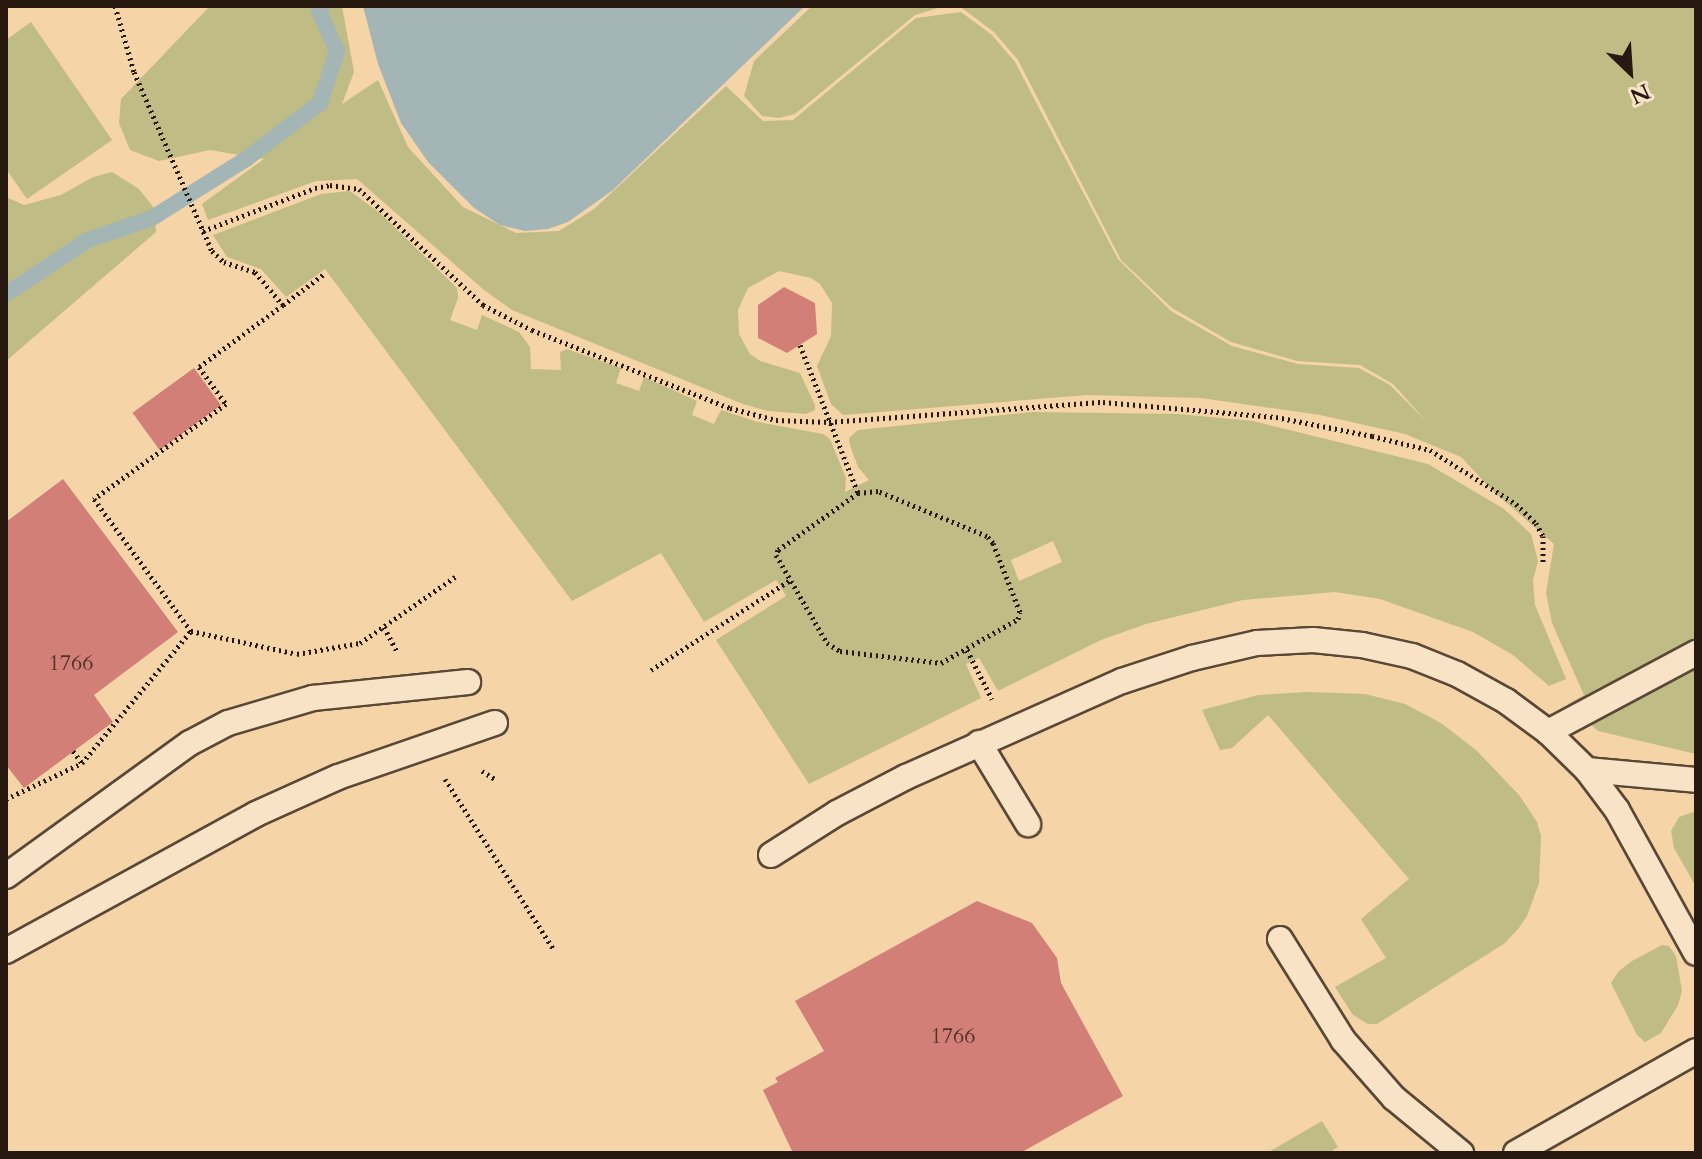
<!DOCTYPE html>
<html>
<head>
<meta charset="utf-8">
<style>
  body { margin:0 }
  #map { position:relative; width:1702px; height:1159px; overflow:hidden; background:#f5d4a8; font-family:Cardo,serif }
  div>[style] { position:absolute }
  [style*='--x'] { left:calc(var(--x)*1px); top:calc(var(--y)*1px); width:calc(var(--w)*1px); rotate:calc(var(--a)*1deg) }
  .green>* { inset:0; background:#bfbc85 }
  .water>* { inset:0; background:#a3b5b5 }
  .stream>* { height:16px; margin:-8px; padding:0 8px; transform-origin:8px; border-radius:8px; background:#a3b5b5 }
  .building>* { inset:0; background:#d17f77; transform-origin:0 0 }
  .path>* { height:5px; margin-top:-2.5px; transform-origin:0; background:repeating-linear-gradient(90deg,#271910 0 2px,transparent 0 6px) }
  .roads { filter:drop-shadow(2px 0 #5a4836) drop-shadow(-2px 0 #5a4836) drop-shadow(0 2px #5a4836) drop-shadow(0 -2px #5a4836) }
  .service>* { height:24px; margin:-12px; padding:0 12px; transform-origin:12px; border-radius:12px; background:#f8e3c6 }
  span { translate:-50% -50%; white-space:nowrap; text-align:center; line-height:1.15; -webkit-text-stroke:6px #f8e3c6; paint-order:stroke }
  .number-label { font-size:22px; color:#52322a }
  .number-label span { -webkit-text-stroke-width:0 }
  .frame { position:absolute; inset:0; border:8px solid #271910; pointer-events:none }
  .north { position:absolute; left:1590px; top:32px; width:80px; height:80px; -webkit-text-stroke:6px #f8e3c6; paint-order:stroke; rotate:155deg; font-size:22px; font-weight:700; line-height:32px; text-align:center; color:#271910 }
  .north::after { content:''; display:block; margin:auto; width:28px; height:36px; background:#271910; clip-path:polygon(50% 0,100% 100%,50% 72%,0 100%) }
</style>
</head>
<body>
<div id="map">
  <div class="green">
    <div style="clip-path:polygon(210px 6px,342px 6px,354px 72px,342px 104px,378px 80px,408px 147px,463px 207px,516px 233px,559px 231px,594px 209px,726px 86px,763px 121px,793px 120px,916px 18px,961px 12px,992px 35px,1015px 62px,1118px 259px,1171px 311px,1232px 346px,1298px 364px,1359px 368px,1390px 385px,1427px 422px,1393px 384px,1360px 365px,1297px 361px,1231px 342px,1172px 308px,1121px 260px,1018px 60px,994px 32px,962px 8px,938px 8px,915px 15px,795px 114px,779px 118px,762px 116px,744px 96px,754px 61px,812px 6px,1696px 6px,1696px 754px,1598px 731px,1568px 704px,1584px 695px,1552px 623px,1546px 593px,1554px 544px,1494px 492px,1461px 457px,1405px 434px,1320px 415px,1201px 398px,1087px 395px,843px 415px,831px 404px,817px 366px,831px 336px,832px 303px,820px 284px,811px 278px,779px 271px,748px 288px,738px 310px,739px 334px,750px 354px,760px 361px,800px 373px,815px 405px,815px 410px,806px 414px,768px 411px,743px 404px,512px 310px,484px 290px,357px 179px,316px 181px,208px 220px,202px 204px,264px 159px,210px 150px,159px 161px,130px 150px,119px 123px,121px 99px)"></div>
    <div style="clip-path:polygon(31px 22px,112px 140px,27px 199px,6px 169px,6px 40px)"></div>
    <div style="clip-path:polygon(112px 172px,139px 189px,154px 208px,156px 232px,6px 361px,6px 197px,24px 205px,61px 195px,93px 177px)"></div>
    <div style="clip-path:polygon(evenodd,350px 191px,381px 214px,457px 288px,458px 298px,450px 320px,477px 330px,482px 315px,519px 332px,530px 347px,531px 369px,561px 370px,560px 352px,567px 349px,621px 368px,616px 383px,639px 391px,644px 377px,697px 401px,692px 415px,714px 424px,721px 410px,758px 422px,823px 434px,830px 439px,846px 478px,845px 492px,869px 480px,858px 467px,850px 445px,849px 438px,858px 430px,1032px 412px,1178px 414px,1253px 421px,1428px 464px,1504px 509px,1531px 534px,1538px 561px,1533px 580px,1535px 605px,1566px 679px,1549px 686px,1513px 655px,1473px 632px,1380px 599px,1335px 592px,1243px 600px,1146px 624px,1101px 640px,998px 691px,979px 658px,966px 664px,981px 698px,809px 784px,716px 640px,786px 596px,776px 580px,704px 622px,661px 553px,572px 601px,325px 269px,286px 297px,261px 269px,227px 257px,213px 235px,321px 194px,350px 191px,1053px 541px,1062px 562px,1019px 581px,1011px 560px,1053px 541px)"></div>
    <div style="clip-path:polygon(1307px 692px,1365px 694px,1405px 704px,1441px 723px,1476px 750px,1519px 795px,1537px 822px,1541px 836px,1539px 883px,1527px 916px,1518px 929px,1505px 943px,1377px 1024px,1368px 1024px,1353px 1015px,1335px 987px,1386px 958px,1361px 919px,1409px 879px,1268px 715px,1232px 748px,1220px 750px,1202px 710px,1258px 695px)"></div>
    <div style="clip-path:polygon(1696px 811px,1696px 887px,1674px 848px,1671px 831px,1679px 817px)"></div>
    <div style="clip-path:polygon(1662px 945px,1669px 946px,1676px 956px,1682px 991px,1678px 1005px,1661px 1033px,1645px 1042px,1637px 1035px,1611px 983px,1619px 971px,1632px 961px)"></div>
    <div style="clip-path:polygon(1322px 1121px,1338px 1147px,1328px 1153px,1267px 1153px)"></div>
  </div>
  <div class="water">
    <div style="clip-path:polygon(363px 6px,805px 6px,613px 190px,568px 222px,548px 229px,525px 231px,500px 225px,474px 208px,428px 162px,401px 123px,378px 64px)"></div>
  </div>
  <div class="stream">
    <div style="--x:6;--y:294;--w:98;--a:-33.4"></div>
    <div style="--x:88;--y:240;--w:68;--a:-19"></div>
    <div style="--x:152;--y:218;--w:111;--a:-32.1"></div>
    <div style="--x:246;--y:159;--w:93;--a:-37.1"></div>
    <div style="--x:320;--y:103;--w:55;--a:-71.9"></div>
    <div style="--x:337;--y:51;--w:44;--a:-114.2"></div>
    <div style="--x:319;--y:11;--w:6;--a:-59"></div>
  </div>
  <div class="building">
    <div style="clip-path:polygon(784px 287px,815px 303px,817px 334px,787px 353px,758px 338px,758px 305px)"></div>
    <div style="left:194px;top:368px;width:46px;height:76px;rotate:54deg"></div>
    <div style="clip-path:polygon(63px 479px,178px 632px,94px 695px,113px 722px,24px 788px,6px 765px,6px 522px)"></div>
    <div style="clip-path:polygon(977px 901px,1032px 923px,1057px 958px,1061px 983px,1123px 1096px,1020px 1153px,793px 1153px,763px 1090px,778px 1082px,775px 1078px,824px 1051px,795px 1001px)"></div>
  </div>
  <div class="path">
    <div style="--x:115;--y:6;--w:69;--a:73.9"></div>
    <div style="--x:134;--y:72;--w:195;--a:66.5"></div>
    <div style="--x:212;--y:251;--w:16;--a:43"></div>
    <div style="--x:224;--y:262;--w:33;--a:18"></div>
    <div style="--x:255;--y:272;--w:43;--a:49.7"></div>
    <div style="--x:283;--y:305;--w:104;--a:143.6"></div>
    <div style="--x:199;--y:367;--w:46;--a:53.9"></div>
    <div style="--x:226;--y:404;--w:163;--a:144.3"></div>
    <div style="--x:94;--y:499;--w:164;--a:53.7"></div>
    <div style="--x:191;--y:631;--w:108;--a:12.2"></div>
    <div style="--x:297;--y:654;--w:64;--a:-9.9"></div>
    <div style="--x:360;--y:643;--w:116;--a:-34.8"></div>
    <div style="--x:203;--y:231;--w:120;--a:-21"></div>
    <div style="--x:315;--y:188;--w:15;--a:-11"></div>
    <div style="--x:330;--y:185;--w:29;--a:8"></div>
    <div style="--x:359;--y:189;--w:170;--a:43.1"></div>
    <div style="--x:483;--y:305;--w:55;--a:27"></div>
    <div style="--x:532;--y:330;--w:213;--a:21.5"></div>
    <div style="--x:730;--y:408;--w:48;--a:14.6"></div>
    <div style="--x:776;--y:420;--w:53;--a:2.2"></div>
    <div style="--x:829;--y:422;--w:275;--a:-4.2"></div>
    <div style="--x:1103;--y:402;--w:174;--a:5"></div>
    <div style="--x:1276;--y:417;--w:98;--a:11.2"></div>
    <div style="--x:1372;--y:436;--w:60;--a:13.6"></div>
    <div style="--x:1430;--y:450;--w:102;--a:32.1"></div>
    <div style="--x:1516;--y:504;--w:28;--a:44"></div>
    <div style="--x:1536;--y:523;--w:15;--a:62"></div>
    <div style="--x:1543;--y:536;--w:28;--a:90"></div>
    <div style="--x:283;--y:305;--w:51;--a:-37.1"></div>
    <div style="--x:800;--y:345;--w:159;--a:68.6"></div>
    <div style="--x:858;--y:493;--w:98;--a:144.5"></div>
    <div style="--x:778;--y:550;--w:5;--a:112"></div>
    <div style="--x:776;--y:555;--w:102;--a:59.9"></div>
    <div style="--x:827;--y:643;--w:15;--a:32"></div>
    <div style="--x:840;--y:651;--w:102;--a:6.8"></div>
    <div style="--x:941;--y:663;--w:89;--a:-29.7"></div>
    <div style="--x:1018;--y:619;--w:7;--a:-74"></div>
    <div style="--x:1020;--y:612;--w:74;--a:-111.4"></div>
    <div style="--x:993;--y:543;--w:9;--a:-131"></div>
    <div style="--x:987;--y:536;--w:118;--a:-157.6"></div>
    <div style="--x:878;--y:491;--w:20;--a:174"></div>
    <div style="--x:384;--y:627;--w:27;--a:62"></div>
    <div style="--x:967;--y:650;--w:55;--a:63"></div>
    <div style="--x:651;--y:670;--w:166;--a:-32.9"></div>
    <div style="--x:73;--y:751;--w:15;--a:53"></div>
    <div style="--x:482;--y:771;--w:15;--a:32"></div>
    <div style="--x:445;--y:779;--w:203;--a:57.5"></div>
    <div style="--x:6;--y:799;--w:84;--a:-25.3"></div>
    <div style="--x:82;--y:763;--w:171;--a:-50.5"></div>
  </div>
  <div class="roads">
    <div class="service">
      <div style="--x:1548;--y:732;--w:168;--a:-28.1"></div>
      <div style="--x:979;--y:743;--w:95;--a:58.8"></div>
      <div style="--x:1587;--y:770;--w:109;--a:5.2"></div>
      <div style="--x:771;--y:855;--w:78;--a:-32.5"></div>
      <div style="--x:837;--y:813;--w:78;--a:-27.6"></div>
      <div style="--x:906;--y:777;--w:236;--a:-24"></div>
      <div style="--x:1122;--y:681;--w:74;--a:-18.2"></div>
      <div style="--x:1192;--y:658;--w:67;--a:-13"></div>
      <div style="--x:1257;--y:643;--w:56;--a:-3.1"></div>
      <div style="--x:1313;--y:640;--w:49;--a:5.8"></div>
      <div style="--x:1362;--y:645;--w:51;--a:12.4"></div>
      <div style="--x:1412;--y:656;--w:48;--a:21.8"></div>
      <div style="--x:1457;--y:674;--w:56;--a:28.9"></div>
      <div style="--x:1506;--y:701;--w:52;--a:36.4"></div>
      <div style="--x:1548;--y:732;--w:54;--a:44.3"></div>
      <div style="--x:1587;--y:770;--w:50;--a:53.1"></div>
      <div style="--x:1617;--y:810;--w:163;--a:61.1"></div>
      <div style="--x:6;--y:876;--w:227;--a:-35.9"></div>
      <div style="--x:190;--y:743;--w:43;--a:-27.8"></div>
      <div style="--x:228;--y:723;--w:89;--a:-16.4"></div>
      <div style="--x:313;--y:698;--w:156;--a:-5.9"></div>
      <div style="--x:1280;--y:939;--w:119;--a:58"></div>
      <div style="--x:1343;--y:1040;--w:77;--a:48.7"></div>
      <div style="--x:1394;--y:1098;--w:87;--a:39.4"></div>
      <div style="--x:6;--y:951;--w:285;--a:-28.7"></div>
      <div style="--x:256;--y:814;--w:90;--a:-24.3"></div>
      <div style="--x:338;--y:777;--w:166;--a:-19"></div>
      <div style="--x:1516;--y:1153;--w:207;--a:-29.5"></div>
    </div>
  </div>
  <div class="number-label">
    <span style="left:71px;top:664px">1766</span>
    <span style="left:953px;top:1037px">1766</span>
  </div>
  <div class="frame"></div>
  <div class="north">N</div>
</div>
</body>
</html>
